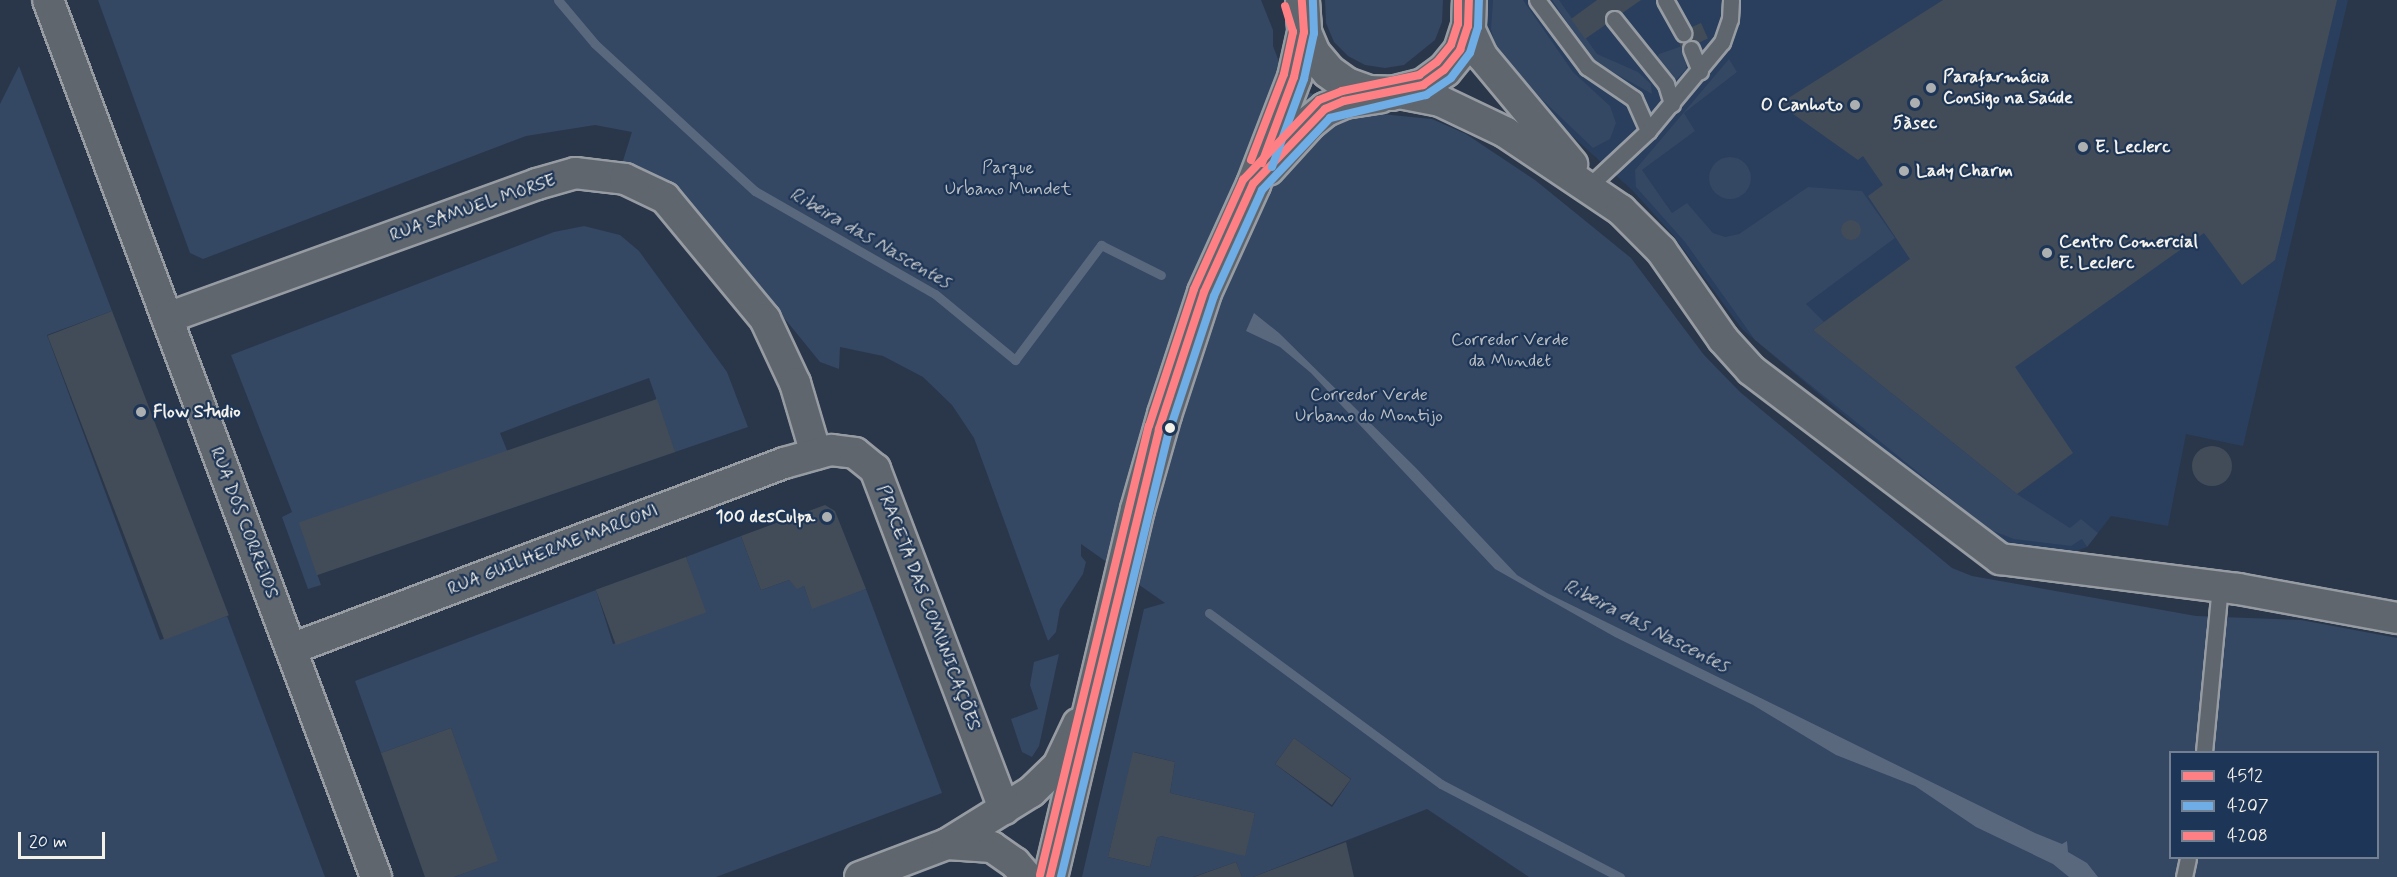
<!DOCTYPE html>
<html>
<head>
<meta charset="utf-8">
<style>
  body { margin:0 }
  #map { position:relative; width:2397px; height:877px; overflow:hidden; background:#2a374a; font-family:Mynerve,sans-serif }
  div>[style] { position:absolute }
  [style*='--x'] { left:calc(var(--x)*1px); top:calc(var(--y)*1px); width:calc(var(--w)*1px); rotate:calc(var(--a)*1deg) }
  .built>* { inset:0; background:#2a3f5d }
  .green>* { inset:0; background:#344763 }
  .round { border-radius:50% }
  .water>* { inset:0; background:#59687d }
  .stream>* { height:9px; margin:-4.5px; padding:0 4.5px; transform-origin:4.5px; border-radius:4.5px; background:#59687d }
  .building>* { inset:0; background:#424c59; transform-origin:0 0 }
  .roads { filter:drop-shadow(2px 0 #979ca3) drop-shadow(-2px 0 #979ca3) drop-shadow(0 2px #979ca3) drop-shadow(0 -2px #979ca3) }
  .lane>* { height:15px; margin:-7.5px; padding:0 7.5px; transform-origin:7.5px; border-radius:7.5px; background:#60666e }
  .street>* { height:30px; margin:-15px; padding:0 15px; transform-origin:15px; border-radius:15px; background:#60666e }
  .secondary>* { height:33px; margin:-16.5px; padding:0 16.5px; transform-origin:16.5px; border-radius:16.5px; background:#60666e }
  .bus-1>* { height:8px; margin:-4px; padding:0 4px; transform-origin:4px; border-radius:4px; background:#ff8084 }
  .bus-2>* { height:8px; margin:-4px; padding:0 4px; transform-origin:4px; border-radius:4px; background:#6eade6 }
  .bus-3>* { height:8px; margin:-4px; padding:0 4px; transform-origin:4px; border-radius:4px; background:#ff8084 }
  .dots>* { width:16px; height:16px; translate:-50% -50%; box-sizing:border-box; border:3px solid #1d3557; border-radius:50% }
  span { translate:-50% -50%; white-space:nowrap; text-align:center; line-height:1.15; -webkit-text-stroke:4.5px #1d3557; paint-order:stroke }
  .poi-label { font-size:18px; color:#f4f1e8; font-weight:700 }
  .left { translate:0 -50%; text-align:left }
  .right { translate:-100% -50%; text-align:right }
  .park-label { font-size:18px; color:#bbbfc1 }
  .street-label { font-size:18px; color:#f4f1e8 }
  .water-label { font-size:20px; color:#c0c3c4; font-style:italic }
  .legend { position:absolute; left:2169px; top:751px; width:210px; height:108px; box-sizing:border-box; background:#1d3557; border:2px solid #738091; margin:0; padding:8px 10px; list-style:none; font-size:18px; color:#f4f1e8 }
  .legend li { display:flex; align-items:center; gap:12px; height:30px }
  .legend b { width:30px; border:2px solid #738091 }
  .scale { position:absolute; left:18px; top:832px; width:87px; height:27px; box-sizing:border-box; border:3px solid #f4f1e8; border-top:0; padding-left:8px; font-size:18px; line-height:21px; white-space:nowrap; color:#f4f1e8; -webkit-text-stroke:4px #1d3557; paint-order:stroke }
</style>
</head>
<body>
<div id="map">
  <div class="built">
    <div style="clip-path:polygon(1480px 0,2348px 0,2243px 446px,2186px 434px,2168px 526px,2111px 516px,2087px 547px,2068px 554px,2024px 549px,1982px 532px,1742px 329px,1673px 235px,1632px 190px,1508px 78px,1484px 33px)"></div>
  </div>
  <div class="green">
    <div style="clip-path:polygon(evenodd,98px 0,1261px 0,1273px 30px,1273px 46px,1281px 67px,1305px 91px,1361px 112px,1432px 119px,1466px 134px,1535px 180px,1631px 258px,1704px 355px,1740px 392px,1952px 568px,1972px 576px,2196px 616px,2301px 620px,2397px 638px,2397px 877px,1529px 877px,1427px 809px,1253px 877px,1242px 877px,1236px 862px,1193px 877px,1082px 877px,1144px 609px,1165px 603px,1081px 544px,1081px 556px,1086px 562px,1083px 574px,1060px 609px,1056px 632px,1048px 641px,974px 438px,952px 405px,923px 377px,883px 356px,840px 347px,839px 369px,820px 362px,684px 195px,651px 173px,622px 164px,632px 132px,595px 125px,526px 136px,203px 259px,190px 253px,98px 0,1294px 738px,1351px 779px,1332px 807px,1275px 764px,1294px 738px,98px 0,1134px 752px,1175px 762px,1170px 793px,1255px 813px,1244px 855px,1161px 836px,1157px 838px,1150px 867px,1108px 857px,1134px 752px,98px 0,2170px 752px,2378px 752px,2378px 858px,2170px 858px,2170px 752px)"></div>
    <div style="clip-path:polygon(1325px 0,1443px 0,1442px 22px,1435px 40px,1404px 65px,1385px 68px,1365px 65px,1348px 56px,1334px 42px,1326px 23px)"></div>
    <div style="clip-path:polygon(1493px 0,1523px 0,1573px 72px,1610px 106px,1616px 123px,1610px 139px,1593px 148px,1511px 70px,1496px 48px,1491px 29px)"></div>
    <div style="clip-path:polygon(1552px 0,1559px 0,1597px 54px,1638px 72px,1651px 84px,1652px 94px,1593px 61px)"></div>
    <div style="clip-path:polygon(1682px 46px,1687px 54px,1686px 69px,1677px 79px,1670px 80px,1654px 63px,1659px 54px)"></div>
    <div style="clip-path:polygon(1729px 59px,1737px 72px,1684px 113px,1695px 131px,1642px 170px,1672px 213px,1687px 203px,1713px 233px,1725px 237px,1739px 234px,1808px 187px,1862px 191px,1895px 238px,1806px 304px,1824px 322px,1813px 330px,2017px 494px,2070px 528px,2081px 519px,2098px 533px,2087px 547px,2082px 539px,2071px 546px,2014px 539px,1988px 529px,1755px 340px,1685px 242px,1636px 187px,1635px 170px)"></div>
    <div style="clip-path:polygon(19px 66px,112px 311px,47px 335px,160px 640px,227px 616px,325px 877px,0 877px,0 104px)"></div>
    <div class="round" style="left:1709px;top:157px;width:42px;height:42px"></div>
    <div style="clip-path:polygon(584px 226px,620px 235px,639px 251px,727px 372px,748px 427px,675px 452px,649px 378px,574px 405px,500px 433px,508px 453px,301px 528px,321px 585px,308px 589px,282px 517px,292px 512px,231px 355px,554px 232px)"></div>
    <div style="clip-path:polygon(741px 536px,761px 590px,789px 580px,797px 588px,804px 586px,812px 608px,866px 589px,942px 793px,716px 877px,454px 877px,497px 861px,451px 728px,381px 753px,355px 681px,596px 590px,613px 644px,705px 612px,686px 557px)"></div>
    <div style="clip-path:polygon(1059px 654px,1039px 746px,1032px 757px,1022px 752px,1011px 719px,1038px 709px,1030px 685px,1034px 662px)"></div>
  </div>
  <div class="water">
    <div style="clip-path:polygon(1254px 313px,1279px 333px,1416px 468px,1517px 575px,1547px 593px,2035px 833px,2062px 844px,2067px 841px,2068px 852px,2087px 863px,2098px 877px,2069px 877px,2053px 864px,1976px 827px,1915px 786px,1836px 755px,1753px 705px,1615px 637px,1495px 569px,1311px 373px,1280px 347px,1246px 331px)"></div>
  </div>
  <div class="stream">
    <div style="--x:558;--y:0;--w:57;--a:49.9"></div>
    <div style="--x:595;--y:44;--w:217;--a:42.6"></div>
    <div style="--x:755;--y:191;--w:207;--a:29.8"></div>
    <div style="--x:935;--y:294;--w:104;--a:39.5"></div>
    <div style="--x:1015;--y:360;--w:144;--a:-53.2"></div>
    <div style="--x:1101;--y:245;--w:67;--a:26.6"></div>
    <div style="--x:1209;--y:613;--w:288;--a:36.4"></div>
    <div style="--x:1441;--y:784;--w:202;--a:27.5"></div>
  </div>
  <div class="building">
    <div style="clip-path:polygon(1597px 0,1641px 0,1585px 39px,1571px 19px)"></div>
    <div style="clip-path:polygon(1943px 0,2337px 0,2275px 260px,2242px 285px,2204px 233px,2015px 367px,2073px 453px,2017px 494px,1813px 330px,1910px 259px,1868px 196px,1883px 185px,1863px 156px,1858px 160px,1779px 104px)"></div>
    <div style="left:1701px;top:23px;width:17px;height:28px;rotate:66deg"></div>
    <div class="round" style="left:1841px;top:220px;width:20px;height:20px"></div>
    <div style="left:112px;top:311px;width:326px;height:69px;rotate:69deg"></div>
    <div style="left:657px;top:399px;width:56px;height:379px;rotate:71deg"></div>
    <div class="round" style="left:2192px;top:446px;width:40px;height:40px"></div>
    <div style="clip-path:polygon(825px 505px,835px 511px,866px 589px,812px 609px,804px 586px,797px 589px,789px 580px,761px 590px,741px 536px)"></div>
    <div style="left:686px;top:557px;width:59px;height:96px;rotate:70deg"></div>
    <div style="clip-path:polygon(451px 728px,498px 861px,454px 877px,425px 877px,381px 753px)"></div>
    <div style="left:1294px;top:738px;width:70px;height:32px;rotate:36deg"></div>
    <div style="clip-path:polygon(1133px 752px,1175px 762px,1170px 793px,1255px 813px,1245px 856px,1161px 836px,1157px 838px,1150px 867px,1108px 857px)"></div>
    <div style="clip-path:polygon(1346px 842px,1354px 877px,1253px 877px)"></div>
    <div style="clip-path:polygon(1236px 862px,1242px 877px,1194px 877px)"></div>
  </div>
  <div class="roads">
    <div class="lane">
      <div style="--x:1537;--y:0;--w:84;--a:53.3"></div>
      <div style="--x:1587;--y:67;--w:57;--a:34.2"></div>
      <div style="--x:1634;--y:99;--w:35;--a:66"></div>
      <div style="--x:1665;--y:0;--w:38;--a:61"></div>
      <div style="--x:1614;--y:19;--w:83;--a:51.3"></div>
      <div style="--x:1666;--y:84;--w:21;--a:73"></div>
      <div style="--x:1691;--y:49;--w:24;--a:68"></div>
      <div style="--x:1589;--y:186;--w:81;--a:-43"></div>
      <div style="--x:1648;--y:131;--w:116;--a:-50.3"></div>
      <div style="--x:1722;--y:42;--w:24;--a:-71"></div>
      <div style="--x:1730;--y:19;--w:19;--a:-87"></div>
      <div style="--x:2204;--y:752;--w:167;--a:-84.5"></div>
      <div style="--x:2184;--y:877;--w:19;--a:-78"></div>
    </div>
    <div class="street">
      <div style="--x:48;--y:0;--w:936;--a:69.49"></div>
      <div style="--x:1468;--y:26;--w:33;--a:65"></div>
      <div style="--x:1482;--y:56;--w:141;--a:50.2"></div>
      <div style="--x:1399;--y:93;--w:42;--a:11"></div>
      <div style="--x:1440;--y:101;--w:72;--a:25.5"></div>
      <div style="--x:1505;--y:132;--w:140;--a:33.9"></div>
      <div style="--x:1621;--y:210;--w:57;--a:45"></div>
      <div style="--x:1661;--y:250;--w:108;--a:55.1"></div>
      <div style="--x:1723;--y:339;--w:42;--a:47.9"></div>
      <div style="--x:1751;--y:370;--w:313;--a:37.2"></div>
      <div style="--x:2000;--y:559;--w:240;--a:7.2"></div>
      <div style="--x:2238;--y:589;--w:162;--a:10.3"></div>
      <div style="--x:167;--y:318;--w:394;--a:-19.9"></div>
      <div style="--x:537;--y:184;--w:40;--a:-16"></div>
      <div style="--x:575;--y:173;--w:50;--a:6.8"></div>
      <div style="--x:625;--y:179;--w:44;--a:25.4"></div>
      <div style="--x:665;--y:198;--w:157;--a:50.4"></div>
      <div style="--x:765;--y:319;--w:71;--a:64.9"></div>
      <div style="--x:795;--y:383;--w:74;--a:73.5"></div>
      <div style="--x:291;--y:649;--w:527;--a:-20.67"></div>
      <div style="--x:784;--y:463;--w:49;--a:-15.5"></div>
      <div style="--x:831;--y:450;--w:24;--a:7"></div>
      <div style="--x:855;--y:453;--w:26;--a:39"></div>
      <div style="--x:875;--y:469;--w:364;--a:69.2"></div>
      <div style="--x:947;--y:844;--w:45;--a:3.8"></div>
      <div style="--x:992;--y:847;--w:28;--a:35"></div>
      <div style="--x:1015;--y:863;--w:18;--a:49"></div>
      <div style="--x:860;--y:877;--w:93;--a:-20.8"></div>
      <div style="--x:947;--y:844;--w:99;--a:-31.8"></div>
      <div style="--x:1031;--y:792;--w:37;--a:-44"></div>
      <div style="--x:1058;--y:766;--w:47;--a:-64.5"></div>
    </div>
    <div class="secondary">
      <div style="--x:1302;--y:0;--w:32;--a:86"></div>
      <div style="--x:1304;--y:32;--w:23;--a:67"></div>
      <div style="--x:1313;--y:53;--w:23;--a:50"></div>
      <div style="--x:1328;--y:71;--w:22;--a:36"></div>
      <div style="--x:1346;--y:84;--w:23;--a:20"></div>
      <div style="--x:1368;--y:92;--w:23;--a:2"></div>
      <div style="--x:1391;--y:93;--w:33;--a:-14"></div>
      <div style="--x:1423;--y:85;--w:26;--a:-36"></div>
      <div style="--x:1444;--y:70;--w:26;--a:-51"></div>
      <div style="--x:1460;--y:50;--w:25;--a:-72"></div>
      <div style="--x:1468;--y:26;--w:26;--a:-88"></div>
      <div style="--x:1267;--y:168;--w:62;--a:-47.6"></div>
      <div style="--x:1309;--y:122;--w:21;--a:-39"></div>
      <div style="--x:1325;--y:109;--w:21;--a:-23"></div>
      <div style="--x:1344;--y:101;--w:36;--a:-9"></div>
      <div style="--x:1050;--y:877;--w:378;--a:-76.7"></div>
      <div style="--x:1137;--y:509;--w:99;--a:-74.1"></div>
      <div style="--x:1164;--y:414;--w:128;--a:-71.8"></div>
      <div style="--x:1204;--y:292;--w:119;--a:-65.6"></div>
      <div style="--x:1253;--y:184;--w:115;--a:-69"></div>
      <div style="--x:1294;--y:77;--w:46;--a:-77.5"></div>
    </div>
  </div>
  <div class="bus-1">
    <div style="--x:1262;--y:163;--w:92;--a:-69.6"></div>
    <div style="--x:1294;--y:77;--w:46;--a:-77.5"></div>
    <div style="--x:1304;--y:32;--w:32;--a:-94"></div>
    <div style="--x:1050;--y:877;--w:461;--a:-76.3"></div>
    <div style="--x:1159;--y:429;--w:144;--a:-71.8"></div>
    <div style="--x:1204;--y:292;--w:119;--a:-65.6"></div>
    <div style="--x:1253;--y:184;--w:104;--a:-46.2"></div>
    <div style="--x:1325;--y:109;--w:21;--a:-23"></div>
    <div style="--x:1344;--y:101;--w:81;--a:-11.4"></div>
    <div style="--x:1423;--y:85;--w:26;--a:-36"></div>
    <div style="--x:1444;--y:70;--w:26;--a:-51"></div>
    <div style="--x:1460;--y:50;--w:25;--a:-72"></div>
    <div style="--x:1468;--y:26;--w:26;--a:-88"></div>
  </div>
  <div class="bus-2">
    <div style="--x:1272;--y:167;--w:94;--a:-70"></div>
    <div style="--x:1304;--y:79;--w:47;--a:-77.7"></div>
    <div style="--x:1314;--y:33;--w:33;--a:-92"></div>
    <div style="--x:1061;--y:877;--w:458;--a:-76.4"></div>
    <div style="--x:1169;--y:432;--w:143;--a:-71.7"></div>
    <div style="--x:1214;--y:296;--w:116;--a:-65.6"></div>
    <div style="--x:1262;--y:190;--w:99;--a:-46.6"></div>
    <div style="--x:1330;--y:118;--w:99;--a:-13.5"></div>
    <div style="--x:1426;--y:95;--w:30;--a:-34"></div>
    <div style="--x:1451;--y:78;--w:31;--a:-53"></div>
    <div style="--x:1470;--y:53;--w:27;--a:-73"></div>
    <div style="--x:1478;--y:27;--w:27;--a:-88"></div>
  </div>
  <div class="bus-3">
    <div style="--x:1251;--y:160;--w:92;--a:-69"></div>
    <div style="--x:1284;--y:74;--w:43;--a:-77.9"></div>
    <div style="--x:1293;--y:32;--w:27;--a:-107"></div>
    <div style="--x:1040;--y:875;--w:462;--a:-76.4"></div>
    <div style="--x:1149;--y:426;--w:144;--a:-71.8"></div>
    <div style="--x:1194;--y:289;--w:120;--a:-65.8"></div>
    <div style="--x:1243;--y:180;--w:110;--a:-46.5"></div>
    <div style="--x:1319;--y:100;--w:25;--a:-21"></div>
    <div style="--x:1342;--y:91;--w:79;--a:-11.7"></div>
    <div style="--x:1419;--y:75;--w:22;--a:-36"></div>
    <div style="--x:1437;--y:62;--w:22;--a:-51"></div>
    <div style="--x:1451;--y:45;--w:22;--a:-72"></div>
    <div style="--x:1458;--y:24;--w:24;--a:-90"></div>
  </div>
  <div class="dots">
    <div style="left:1931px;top:88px;background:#adb0b1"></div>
    <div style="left:1915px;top:103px;background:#adb0b1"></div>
    <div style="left:1855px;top:105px;background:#adb0b1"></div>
    <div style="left:2083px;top:147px;background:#adb0b1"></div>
    <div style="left:1904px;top:171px;background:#adb0b1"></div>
    <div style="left:2047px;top:253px;background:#adb0b1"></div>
    <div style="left:141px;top:412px;background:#adb0b1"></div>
    <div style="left:1170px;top:428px;background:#f4f1e8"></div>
    <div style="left:827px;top:517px;background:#adb0b1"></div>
  </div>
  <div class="poi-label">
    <span class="left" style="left:1943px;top:88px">Parafarmácia<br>Consigo na Saúde</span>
    <span class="right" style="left:1843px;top:105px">O Canhoto</span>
    <span style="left:1915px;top:123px">5àsec</span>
    <span class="left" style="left:2095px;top:147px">E. Leclerc</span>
    <span class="left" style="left:1916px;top:171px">Lady Charm</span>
    <span class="left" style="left:2059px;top:253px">Centro Comercial<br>E. Leclerc</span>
    <span class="left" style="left:153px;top:412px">Flow Studio</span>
    <span class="right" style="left:815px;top:517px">100 desCulpa</span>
  </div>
  <div class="park-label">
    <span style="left:1008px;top:179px">Parque<br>Urbano Mundet</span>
    <span style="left:1510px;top:351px">Corredor Verde<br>da Mundet</span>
    <span style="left:1369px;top:406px">Corredor Verde<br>Urbano do Montijo</span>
  </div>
  <div class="street-label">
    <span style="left:473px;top:208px;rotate:-19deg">RUA SAMUEL MORSE</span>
    <span style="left:244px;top:523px;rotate:69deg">RUA DOS CORREIOS</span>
    <span style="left:553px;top:550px;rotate:-21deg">RUA GUILHERME MARCONI</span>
    <span style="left:928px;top:608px;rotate:69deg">PRACETA DAS COMUNICAÇÕES</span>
  </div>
  <div class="water-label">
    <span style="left:870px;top:238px;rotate:30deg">Ribeira das Nascentes</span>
    <span style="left:1646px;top:626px;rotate:27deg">Ribeira das Nascentes</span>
  </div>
  <ul class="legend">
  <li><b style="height:8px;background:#ff8084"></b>4512</li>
  <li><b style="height:8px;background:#6eade6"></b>4207</li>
  <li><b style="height:8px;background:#ff8084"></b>4208</li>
  </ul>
  <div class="scale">20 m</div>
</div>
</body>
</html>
